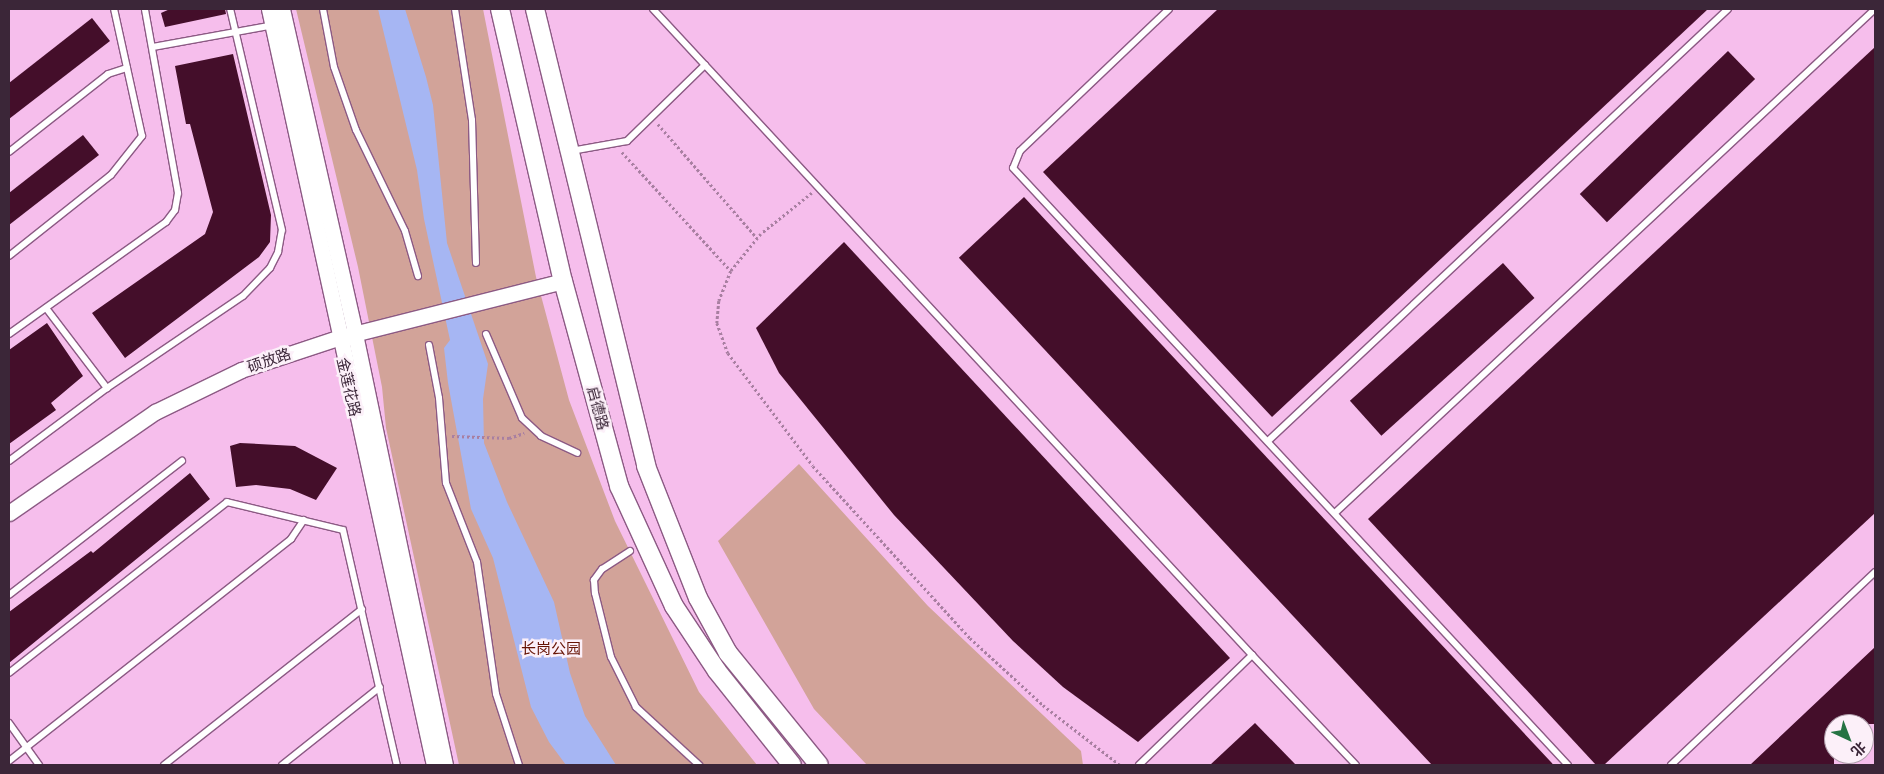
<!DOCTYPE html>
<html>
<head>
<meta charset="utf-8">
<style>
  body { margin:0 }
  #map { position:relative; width:1884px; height:774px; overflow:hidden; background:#f6beec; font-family:"Public Sans","Noto Sans SC",sans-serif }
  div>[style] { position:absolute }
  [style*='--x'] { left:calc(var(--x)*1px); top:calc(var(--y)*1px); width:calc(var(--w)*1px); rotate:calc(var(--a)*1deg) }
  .green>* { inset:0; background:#d2a399 }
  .water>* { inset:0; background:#a6b6f3 }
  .building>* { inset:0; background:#440e2a; transform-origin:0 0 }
  .path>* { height:2.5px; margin-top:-1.25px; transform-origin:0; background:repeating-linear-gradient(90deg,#a87fa1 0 2.5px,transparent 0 5px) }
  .roads { filter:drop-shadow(1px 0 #8c5a84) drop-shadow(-1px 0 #8c5a84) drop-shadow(0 1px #8c5a84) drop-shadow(0 -1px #8c5a84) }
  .service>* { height:6px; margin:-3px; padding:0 3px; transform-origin:3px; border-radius:3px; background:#fff }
  .tertiary>* { height:15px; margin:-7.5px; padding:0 7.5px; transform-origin:7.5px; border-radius:7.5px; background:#fff }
  .secondary>* { height:18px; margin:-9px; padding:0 9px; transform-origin:9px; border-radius:9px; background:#fff }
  span { translate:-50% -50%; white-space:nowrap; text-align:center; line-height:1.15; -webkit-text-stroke:5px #fcf0f9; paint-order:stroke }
  .street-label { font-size:15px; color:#3b2638 }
  .park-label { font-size:15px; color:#661304 }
  .frame { position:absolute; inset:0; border:10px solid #3b2638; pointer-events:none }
  .north { position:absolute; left:1824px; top:714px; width:50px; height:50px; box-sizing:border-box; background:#fcf0f9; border:1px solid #af9fac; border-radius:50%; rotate:137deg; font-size:14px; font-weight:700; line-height:20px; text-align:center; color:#3b2638 }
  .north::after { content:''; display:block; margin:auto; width:18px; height:22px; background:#257343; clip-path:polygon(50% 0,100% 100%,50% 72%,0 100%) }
</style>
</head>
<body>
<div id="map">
  <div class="green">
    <div style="clip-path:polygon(296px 9px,483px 9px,536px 277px,569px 400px,615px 521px,699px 692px,757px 765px,459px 765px,386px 428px,382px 387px,358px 267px)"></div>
    <div style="clip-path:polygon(799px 464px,928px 606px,1081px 751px,1083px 765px,867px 765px,814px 709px,718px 541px)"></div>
  </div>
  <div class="water">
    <div style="clip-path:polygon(378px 9px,405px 9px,426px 77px,433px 105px,447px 243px,488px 364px,483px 399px,484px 443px,507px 502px,554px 602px,570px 673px,585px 716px,616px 765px,566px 765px,549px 742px,531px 707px,493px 558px,471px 509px,448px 383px,444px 348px,450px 340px,424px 219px,417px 170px)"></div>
  </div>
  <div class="building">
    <div style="clip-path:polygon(170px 9px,225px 9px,226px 14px,165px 27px,161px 13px)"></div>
    <div style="clip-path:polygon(1218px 9px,1708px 9px,1272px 417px,1043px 172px)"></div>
    <div style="clip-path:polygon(92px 18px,110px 41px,9px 119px,9px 83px)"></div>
    <div style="clip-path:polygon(1875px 47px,1875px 513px,1604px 765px,1596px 765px,1368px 519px)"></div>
    <div style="left:1728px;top:51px;width:39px;height:206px;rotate:46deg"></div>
    <div style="clip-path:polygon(233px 54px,271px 215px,270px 242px,259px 257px,125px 358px,92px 313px,205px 234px,213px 212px,190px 124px,186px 124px,175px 66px)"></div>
    <div style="clip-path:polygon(83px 135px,99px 155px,9px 225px,9px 193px)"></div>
    <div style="left:1024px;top:197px;width:775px;height:89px;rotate:47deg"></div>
    <div style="clip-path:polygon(844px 242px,1230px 658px,1138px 742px,1063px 687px,1013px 641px,894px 515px,779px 373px,756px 328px)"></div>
    <div style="left:1503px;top:263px;width:47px;height:206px;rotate:48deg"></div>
    <div style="clip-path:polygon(47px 323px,83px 376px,51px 403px,56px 410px,9px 444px,9px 350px)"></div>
    <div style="clip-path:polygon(240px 443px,295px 446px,337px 468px,316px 500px,290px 489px,256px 485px,236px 487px,230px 446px)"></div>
    <div style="clip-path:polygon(190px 473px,210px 499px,9px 663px,9px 612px,91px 551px,93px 553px)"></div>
    <div style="clip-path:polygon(1875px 647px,1875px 724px,1834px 724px,1834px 765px,1750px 765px)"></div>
    <div style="clip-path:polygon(1255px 723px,1296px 765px,1210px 765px)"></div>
  </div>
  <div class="path">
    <div style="--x:658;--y:124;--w:151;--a:49"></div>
    <div style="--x:622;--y:152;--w:161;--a:47.5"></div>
    <div style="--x:812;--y:193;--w:65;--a:141.2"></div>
    <div style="--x:761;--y:234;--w:48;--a:129"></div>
    <div style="--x:731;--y:271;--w:32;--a:112"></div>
    <div style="--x:719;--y:301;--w:22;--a:95"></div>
    <div style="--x:717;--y:323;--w:32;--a:70"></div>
    <div style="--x:728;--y:353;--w:141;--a:53"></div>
    <div style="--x:813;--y:466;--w:233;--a:47.6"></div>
    <div style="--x:970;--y:638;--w:99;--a:42.5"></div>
    <div style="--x:1043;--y:705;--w:98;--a:37.9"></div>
    <div style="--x:452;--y:436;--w:57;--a:2"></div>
    <div style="--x:509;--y:438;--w:16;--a:-18"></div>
  </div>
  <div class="roads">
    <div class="service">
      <div style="--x:323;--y:9;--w:59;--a:79.3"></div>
      <div style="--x:334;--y:67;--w:67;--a:70.8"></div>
      <div style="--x:356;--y:130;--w:112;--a:64.1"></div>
      <div style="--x:405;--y:231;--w:47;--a:73.9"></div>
      <div style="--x:455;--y:9;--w:112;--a:81.3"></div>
      <div style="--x:472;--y:120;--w:143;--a:88.4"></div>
      <div style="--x:653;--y:9;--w:881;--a:47.16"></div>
      <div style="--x:1169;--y:9;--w:206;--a:136.4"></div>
      <div style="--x:1020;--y:151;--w:18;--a:112"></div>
      <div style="--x:1013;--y:168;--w:815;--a:47.09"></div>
      <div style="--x:153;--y:47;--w:123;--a:-10.3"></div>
      <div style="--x:571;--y:151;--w:57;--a:-10.1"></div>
      <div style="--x:627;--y:141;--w:109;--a:-44.3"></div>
      <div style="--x:9;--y:152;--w:126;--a:-38.2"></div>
      <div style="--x:108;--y:74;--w:20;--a:-18"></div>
      <div style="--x:9;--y:256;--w:130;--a:-38.5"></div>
      <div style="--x:111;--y:175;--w:50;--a:-51.5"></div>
      <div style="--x:142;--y:136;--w:130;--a:-102.4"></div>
      <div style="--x:46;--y:308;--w:101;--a:52.7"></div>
      <div style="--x:9;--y:334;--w:193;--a:-35.5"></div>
      <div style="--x:166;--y:222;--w:15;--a:-53"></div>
      <div style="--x:175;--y:210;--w:17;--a:-80"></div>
      <div style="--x:178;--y:193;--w:187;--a:-100.2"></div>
      <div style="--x:486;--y:334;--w:91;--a:66.8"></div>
      <div style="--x:522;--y:418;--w:26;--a:43"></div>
      <div style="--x:541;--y:436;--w:40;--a:25"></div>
      <div style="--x:429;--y:345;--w:54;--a:79.3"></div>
      <div style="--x:439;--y:398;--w:85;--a:85.3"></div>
      <div style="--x:446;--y:483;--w:85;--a:68.6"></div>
      <div style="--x:477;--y:562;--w:133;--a:81.8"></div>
      <div style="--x:496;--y:694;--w:75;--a:72.1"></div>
      <div style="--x:1268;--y:441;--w:631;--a:-43.2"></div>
      <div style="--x:9;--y:461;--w:122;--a:-36.7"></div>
      <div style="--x:107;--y:388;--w:164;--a:-34.1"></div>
      <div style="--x:243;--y:296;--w:39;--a:-46"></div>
      <div style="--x:270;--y:268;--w:18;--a:-63"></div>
      <div style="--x:278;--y:252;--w:22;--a:-80"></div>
      <div style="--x:282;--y:230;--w:227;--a:-103.2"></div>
      <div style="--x:1336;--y:512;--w:737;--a:-43.02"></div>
      <div style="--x:630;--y:551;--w:33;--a:147"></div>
      <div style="--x:602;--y:569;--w:14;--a:126"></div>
      <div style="--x:594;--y:580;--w:13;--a:86"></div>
      <div style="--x:595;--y:593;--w:66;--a:76"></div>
      <div style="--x:611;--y:657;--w:56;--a:63.4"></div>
      <div style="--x:636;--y:707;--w:86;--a:42.6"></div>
      <div style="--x:9;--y:595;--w:219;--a:-37.8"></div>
      <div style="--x:9;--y:673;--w:277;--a:-38.1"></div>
      <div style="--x:227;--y:502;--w:119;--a:13.6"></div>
      <div style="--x:343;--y:530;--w:241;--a:77.1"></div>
      <div style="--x:9;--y:723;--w:52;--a:54.5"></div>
      <div style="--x:9;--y:761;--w:359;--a:-38.2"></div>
      <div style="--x:291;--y:539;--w:23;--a:-56"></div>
      <div style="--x:164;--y:765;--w:252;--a:-38.2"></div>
      <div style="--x:282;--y:765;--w:125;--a:-38.5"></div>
      <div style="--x:1139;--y:765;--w:158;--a:-44.2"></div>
      <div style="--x:1252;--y:655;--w:151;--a:46.6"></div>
      <div style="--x:1671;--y:765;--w:281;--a:-43.4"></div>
    </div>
    <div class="tertiary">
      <div style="--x:269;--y:9;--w:774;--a:77.69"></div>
      <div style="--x:282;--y:9;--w:333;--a:77.3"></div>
      <div style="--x:355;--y:334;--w:440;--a:78.2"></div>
      <div style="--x:9;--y:513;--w:178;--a:-34.7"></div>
      <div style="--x:155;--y:412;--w:96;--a:-26"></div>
      <div style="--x:241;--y:370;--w:102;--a:-18.3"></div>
      <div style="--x:338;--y:338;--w:232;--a:-14.2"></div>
    </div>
    <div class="secondary">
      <div style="--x:500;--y:9;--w:279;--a:77"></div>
      <div style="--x:563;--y:281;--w:213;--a:74.7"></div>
      <div style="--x:619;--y:486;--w:132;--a:65.4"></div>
      <div style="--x:674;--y:606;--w:78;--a:56.5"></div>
      <div style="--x:717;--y:671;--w:120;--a:51.4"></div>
      <div style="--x:535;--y:9;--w:470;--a:76.3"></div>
      <div style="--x:646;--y:466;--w:142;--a:68.5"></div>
      <div style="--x:698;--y:598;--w:63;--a:61.4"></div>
      <div style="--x:728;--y:653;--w:144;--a:50.9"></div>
    </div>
  </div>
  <div class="street-label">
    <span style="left:269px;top:360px;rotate:-19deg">硕放路</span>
    <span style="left:349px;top:387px;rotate:77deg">金莲花路</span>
    <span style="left:598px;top:408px;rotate:75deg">启德路</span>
  </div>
  <div class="park-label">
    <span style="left:551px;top:649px">长岗公园</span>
  </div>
  <div class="frame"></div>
  <div class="north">北</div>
</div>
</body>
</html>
